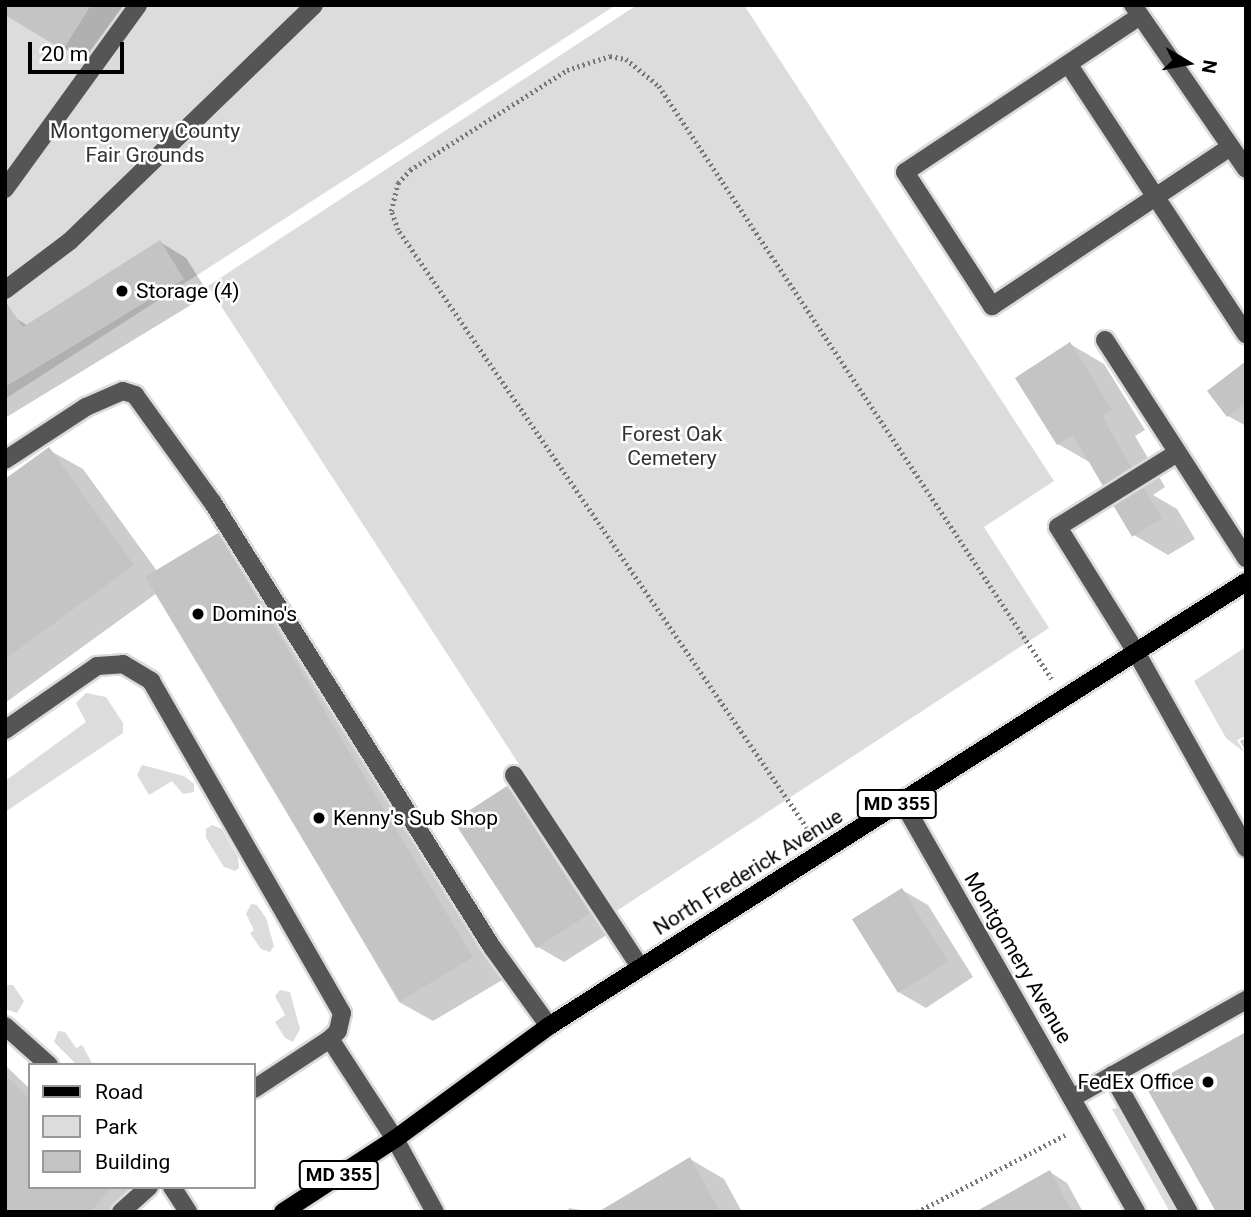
<!DOCTYPE html>
<html>
<head>
<meta charset="utf-8">
<style>
  body { margin:0 }
  #map { position:relative; width:1251px; height:1217px; overflow:hidden; background:#fff; font-family:Roboto,sans-serif }
  div>[style] { position:absolute }
  [style*='--x'] { left:calc(var(--x)*1px); top:calc(var(--y)*1px); width:calc(var(--w)*1px); rotate:calc(var(--a)*1deg) }
  .green>* { inset:0; background:#dcdcdc }
  .shadow>* { inset:0; background:#0003 }
  .building>* { inset:0; background:#c4c4c4; transform-origin:0 0 }
  .path>* { height:4.5px; margin-top:-2.25px; transform-origin:0; background:repeating-linear-gradient(90deg,#777 0 2px,transparent 0 5.5px) }
  .roads { filter:drop-shadow(2px 0 #dbdbdb) drop-shadow(-2px 0 #dbdbdb) drop-shadow(0 2px #dbdbdb) drop-shadow(0 -2px #dbdbdb) }
  .minor>* { height:18px; margin:-9px; padding:0 9px; transform-origin:9px; border-radius:9px; background:#555 }
  .major>* { height:18px; margin:-9px; padding:0 9px; transform-origin:9px; border-radius:9px; background:#000 }
  .dots>* { width:19px; height:19px; translate:-50% -50%; box-sizing:border-box; border:4px solid #fff; border-radius:50% }
  span { translate:-50% -50%; white-space:nowrap; text-align:center; line-height:1.15; -webkit-text-stroke:5px #fff; paint-order:stroke }
  .shield-label span { padding:2px 5px; background:#fff; border:2px solid; border-radius:5px; -webkit-text-stroke-width:0 }
  .shield-label { font-size:19px; color:#000; font-weight:700 }
  .park-label { font-size:21px; color:#333 }
  .poi-label { font-size:21px; color:#000 }
  .left { translate:0 -50%; text-align:left }
  .right { translate:-100% -50%; text-align:right }
  .street-label { font-size:21px; color:#000 }
  .frame { position:absolute; inset:0; border:7px solid #000; pointer-events:none }
  .legend { position:absolute; left:28px; top:1063px; width:228px; height:126px; box-sizing:border-box; background:#fff; border:2px solid #999; margin:0; padding:9px 12px; list-style:none; font-size:21px; color:#000 }
  .legend li { display:flex; align-items:center; gap:14px; height:35px }
  .legend b { width:35px; border:2px solid #999 }
  .north { position:absolute; left:1153px; top:28px; width:70px; height:70px; -webkit-text-stroke:5px #fff; paint-order:stroke; rotate:100deg; font-size:19px; font-weight:700; line-height:28px; text-align:center; color:#000 }
  .north::after { content:''; display:block; margin:auto; width:24px; height:32px; background:#000; clip-path:polygon(50% 0,100% 100%,50% 72%,0 100%) }
  .scale { position:absolute; left:28px; top:42px; width:96px; height:32px; box-sizing:border-box; border:4px solid #000; border-top:0; padding-left:9px; font-size:21px; line-height:24px; white-space:nowrap; color:#000; -webkit-text-stroke:5px #fff; paint-order:stroke }
</style>
</head>
<body>
<div id="map">
  <div class="green">
    <div style="clip-path:polygon(5px 5px,616px 5px,5px 399px)"></div>
    <div style="clip-path:polygon(637px 5px,744px 5px,1054px 481px,984px 527px,1049px 628px,615px 912px,208px 286px)"></div>
    <div style="clip-path:polygon(1246px 647px,1246px 736px,1237px 740px,1244px 752px,1226px 738px,1194px 681px)"></div>
    <div style="clip-path:polygon(86px 693px,106px 697px,123px 723px,123px 733px,5px 812px,5px 781px,86px 722px,76px 703px)"></div>
    <div style="clip-path:polygon(142px 765px,184px 776px,194px 784px,194px 792px,183px 794px,172px 781px,149px 795px,137px 775px)"></div>
    <div style="clip-path:polygon(212px 825px,222px 829px,238px 857px,239px 868px,235px 871px,224px 867px,206px 838px,206px 829px)"></div>
    <div style="clip-path:polygon(251px 904px,257px 905px,266px 918px,274px 946px,270px 952px,261px 949px,250px 933px,254px 930px,246px 914px)"></div>
    <div style="clip-path:polygon(5px 985px,13px 985px,24px 1001px,17px 1013px,5px 1009px)"></div>
    <div style="clip-path:polygon(280px 990px,290px 992px,300px 1029px,293px 1042px,285px 1038px,275px 1022px,285px 1015px,275px 996px)"></div>
    <div style="clip-path:polygon(58px 1031px,65px 1032px,76px 1048px,82px 1045px,93px 1065px,77px 1065px,54px 1042px)"></div>
    <div style="clip-path:polygon(1118px 1108px,1122px 1111px,1179px 1212px,1170px 1212px,1112px 1109px)"></div>
  </div>
  <div class="shadow">
    <div style="clip-path:polygon(5px 5px,137px 5px,98px 68px,5px 13px)"></div>
    <div style="clip-path:polygon(160px 242px,186px 258px,209px 294px,5px 418px,5px 326px,17px 319px,28px 326px)"></div>
    <div style="clip-path:polygon(1070px 344px,1104px 364px,1145px 430px,1135px 436px,1165px 487px,1153px 495px,1177px 509px,1195px 539px,1168px 555px,1134px 535px,1128px 499px,1104px 485px,1091px 463px,1058px 444px)"></div>
    <div style="clip-path:polygon(1246px 369px,1246px 426px,1228px 416px)"></div>
    <div style="clip-path:polygon(49px 450px,83px 469px,157px 571px,218px 535px,252px 554px,504px 979px,433px 1021px,399px 1002px,157px 593px,5px 703px,5px 481px)"></div>
    <div style="clip-path:polygon(1246px 738px,1246px 752px,1240px 741px)"></div>
    <div style="clip-path:polygon(507px 788px,533px 803px,616px 929px,564px 962px,538px 947px)"></div>
    <div style="clip-path:polygon(902px 890px,928px 905px,973px 977px,926px 1008px,900px 993px)"></div>
    <div style="clip-path:polygon(5px 1065px,30px 1089px,30px 1187px,140px 1187px,150px 1197px,136px 1212px,14px 1212px,5px 1203px)"></div>
    <div style="clip-path:polygon(690px 1159px,724px 1179px,742px 1212px,601px 1212px)"></div>
    <div style="clip-path:polygon(1050px 1172px,1067px 1183px,1083px 1212px,989px 1212px)"></div>
    <div style="clip-path:polygon(569px 1208px,592px 1212px,568px 1212px)"></div>
  </div>
  <div class="building">
    <div style="clip-path:polygon(5px 5px,91px 5px,63px 50px,5px 15px)"></div>
    <div style="clip-path:polygon(160px 240px,184px 279px,5px 387px,5px 301px,23px 327px)"></div>
    <div style="clip-path:polygon(1070px 342px,1112px 410px,1102px 416px,1132px 468px,1103px 486px,1073px 435px,1057px 445px,1015px 378px)"></div>
    <div style="clip-path:polygon(1246px 361px,1246px 403px,1227px 417px,1207px 391px)"></div>
    <div style="clip-path:polygon(49px 447px,134px 565px,5px 659px,5px 479px)"></div>
    <div style="left:1143px;top:487px;width:37px;height:35px;rotate:59deg"></div>
    <div style="left:218px;top:533px;width:495px;height:85px;rotate:59deg"></div>
    <div style="left:507px;top:786px;width:152px;height:64px;rotate:57deg"></div>
    <div style="left:902px;top:888px;width:87px;height:59px;rotate:58deg"></div>
    <div style="clip-path:polygon(1246px 1032px,1246px 1212px,1216px 1212px,1146px 1087px)"></div>
    <div style="clip-path:polygon(5px 1075px,30px 1099px,30px 1187px,113px 1187px,90px 1212px,5px 1212px)"></div>
    <div style="clip-path:polygon(690px 1157px,720px 1212px,598px 1212px)"></div>
    <div style="clip-path:polygon(1050px 1170px,1072px 1212px,975px 1212px)"></div>
  </div>
  <div class="path">
    <div style="--x:810;--y:833;--w:730;--a:-124.34"></div>
    <div style="--x:398;--y:230;--w:20;--a:-110"></div>
    <div style="--x:391;--y:211;--w:29;--a:-76"></div>
    <div style="--x:398;--y:183;--w:18;--a:-47"></div>
    <div style="--x:410;--y:170;--w:186;--a:-32.5"></div>
    <div style="--x:567;--y:70;--w:45;--a:-18"></div>
    <div style="--x:610;--y:56;--w:16;--a:11"></div>
    <div style="--x:626;--y:59;--w:43;--a:39.3"></div>
    <div style="--x:659;--y:86;--w:711;--a:56.47"></div>
    <div style="--x:917;--y:1212;--w:167;--a:-27.5"></div>
  </div>
  <div class="roads">
    <div class="minor">
      <div style="--x:1133;--y:5;--w:199;--a:55.4"></div>
      <div style="--x:1140;--y:16;--w:282;--a:146.4"></div>
      <div style="--x:905;--y:172;--w:160;--a:57"></div>
      <div style="--x:992;--y:306;--w:286;--a:-33.7"></div>
      <div style="--x:1069;--y:65;--w:322;--a:56.7"></div>
      <div style="--x:5;--y:189;--w:227;--a:-54.1"></div>
      <div style="--x:5;--y:290;--w:81;--a:-37"></div>
      <div style="--x:70;--y:241;--w:339;--a:-44"></div>
      <div style="--x:1105;--y:340;--w:260;--a:57.1"></div>
      <div style="--x:1177;--y:453;--w:140;--a:148.1"></div>
      <div style="--x:1058;--y:527;--w:147;--a:58"></div>
      <div style="--x:1136;--y:652;--w:225;--a:60.7"></div>
      <div style="--x:5;--y:460;--w:97;--a:-33.2"></div>
      <div style="--x:86;--y:407;--w:40;--a:-23.4"></div>
      <div style="--x:123;--y:391;--w:13;--a:18"></div>
      <div style="--x:135;--y:395;--w:133;--a:54.2"></div>
      <div style="--x:213;--y:503;--w:524;--a:57.86"></div>
      <div style="--x:492;--y:947;--w:97;--a:54.2"></div>
      <div style="--x:5;--y:730;--w:112;--a:-34.8"></div>
      <div style="--x:97;--y:666;--w:26;--a:-4"></div>
      <div style="--x:123;--y:664;--w:33;--a:31"></div>
      <div style="--x:151;--y:681;--w:383;--a:60.1"></div>
      <div style="--x:342;--y:1013;--w:18;--a:103"></div>
      <div style="--x:338;--y:1031;--w:11;--a:135"></div>
      <div style="--x:330;--y:1039;--w:91;--a:146.7"></div>
      <div style="--x:514;--y:775;--w:230;--a:56.7"></div>
      <div style="--x:902;--y:801;--w:473;--a:60.3"></div>
      <div style="--x:5;--y:1026;--w:59;--a:41.6"></div>
      <div style="--x:330;--y:1039;--w:119;--a:57"></div>
      <div style="--x:395;--y:1139;--w:83;--a:61.3"></div>
      <div style="--x:1112;--y:1075;--w:157;--a:60.7"></div>
      <div style="--x:1072;--y:1098;--w:200;--a:-29.4"></div>
      <div style="--x:172;--y:1187;--w:30;--a:57"></div>
      <div style="--x:121;--y:1212;--w:38;--a:-42"></div>
    </div>
    <div class="major">
      <div style="--x:283;--y:1212;--w:134;--a:-33.1"></div>
      <div style="--x:395;--y:1139;--w:191;--a:-36.3"></div>
      <div style="--x:549;--y:1026;--w:826;--a:-32.5"></div>
    </div>
  </div>
  <div class="dots">
    <div style="left:122px;top:291px;background:#000"></div>
    <div style="left:198px;top:614px;background:#000"></div>
    <div style="left:319px;top:818px;background:#000"></div>
    <div style="left:1208px;top:1082px;background:#000"></div>
  </div>
  <div class="shield-label">
    <span style="left:897px;top:804px">MD 355</span>
    <span style="left:339px;top:1175px">MD 355</span>
  </div>
  <div class="park-label">
    <span style="left:145px;top:143px">Montgomery County<br>Fair Grounds</span>
    <span style="left:672px;top:446px">Forest Oak<br>Cemetery</span>
  </div>
  <div class="poi-label">
    <span class="left" style="left:136px;top:291px">Storage (4)</span>
    <span class="left" style="left:212px;top:614px">Domino's</span>
    <span class="left" style="left:333px;top:818px">Kenny's Sub Shop</span>
    <span class="right" style="left:1194px;top:1082px">FedEx Office</span>
  </div>
  <div class="street-label">
    <span style="left:748px;top:872px;rotate:-32deg">North Frederick Avenue</span>
    <span style="left:1018px;top:958px;rotate:60deg">Montgomery Avenue</span>
  </div>
  <div class="frame"></div>
  <ul class="legend">
  <li><b style="height:9px;background:#000"></b>Road</li>
  <li><b style="height:19px;background:#dcdcdc"></b>Park</li>
  <li><b style="height:19px;background:#c4c4c4"></b>Building</li>
  </ul>
  <div class="north">N</div>
  <div class="scale">20 m</div>
</div>
</body>
</html>
